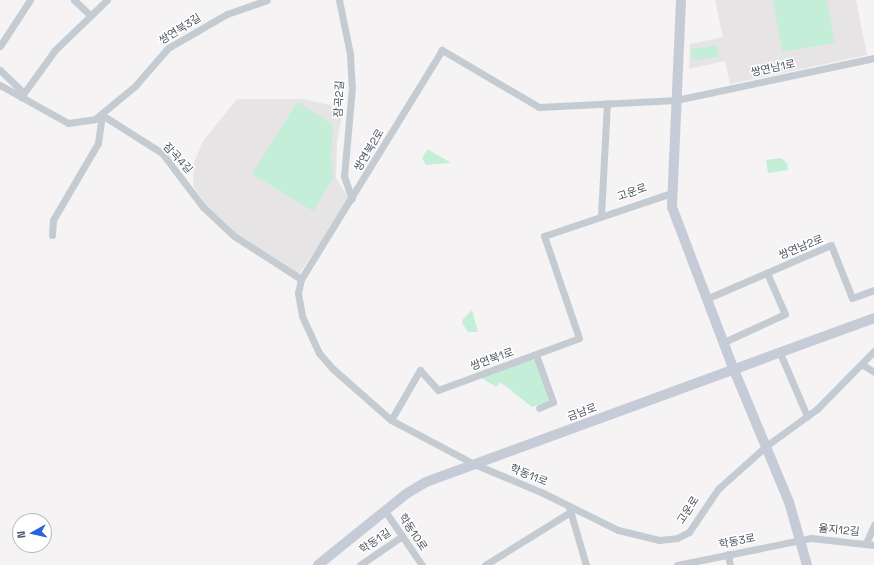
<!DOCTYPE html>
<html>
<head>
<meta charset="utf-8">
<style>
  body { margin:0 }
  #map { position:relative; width:874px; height:565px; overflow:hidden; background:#f5f3f3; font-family:"Space Grotesk","Noto Sans KR",sans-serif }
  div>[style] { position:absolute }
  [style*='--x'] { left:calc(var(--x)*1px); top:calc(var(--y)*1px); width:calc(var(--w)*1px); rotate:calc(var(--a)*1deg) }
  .education>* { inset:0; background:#e6e4e4 }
  .green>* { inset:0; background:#c5eed9; transform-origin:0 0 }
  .street>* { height:7px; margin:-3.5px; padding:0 3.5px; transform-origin:3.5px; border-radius:3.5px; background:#c5cbd3 }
  .secondary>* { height:10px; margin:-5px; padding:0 5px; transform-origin:5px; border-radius:5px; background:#c5ccd7 }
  span { translate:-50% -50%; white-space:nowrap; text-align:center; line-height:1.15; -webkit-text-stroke:3px #fff; paint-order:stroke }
  .street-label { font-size:11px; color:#4b545f }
  .north { position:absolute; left:12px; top:513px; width:40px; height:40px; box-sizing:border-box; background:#fff; border:1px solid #b7bbbf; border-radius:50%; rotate:262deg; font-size:11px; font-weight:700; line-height:16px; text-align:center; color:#4b545f }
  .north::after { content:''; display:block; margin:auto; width:14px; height:18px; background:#2765db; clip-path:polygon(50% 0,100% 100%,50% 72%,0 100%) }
</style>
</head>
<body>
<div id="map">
  <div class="education">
    <div style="clip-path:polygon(715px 0,856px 0,867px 55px,730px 84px,725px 61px,689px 69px,690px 44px,723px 37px)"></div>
    <div style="clip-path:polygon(237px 99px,303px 99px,343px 108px,337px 143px,336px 178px,350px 200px,298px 275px,237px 236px,206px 205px,193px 186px,194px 162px,203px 141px)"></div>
  </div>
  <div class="green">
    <div style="clip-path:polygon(773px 0,827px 0,835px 43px,782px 52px)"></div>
    <div style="left:717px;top:45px;width:12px;height:27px;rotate:81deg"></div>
    <div style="clip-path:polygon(297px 102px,333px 124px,331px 158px,334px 177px,313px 211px,252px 174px)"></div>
    <div style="clip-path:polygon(427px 150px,429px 150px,451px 163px,426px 165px,422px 158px)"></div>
    <div style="clip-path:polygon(781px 158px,787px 163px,788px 170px,768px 173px,766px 160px)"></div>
    <div style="clip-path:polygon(472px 310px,478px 332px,468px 332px,462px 323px,463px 319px)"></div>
    <div style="clip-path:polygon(531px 359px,536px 361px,549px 397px,547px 402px,532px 407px,500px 382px,496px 387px,480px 377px)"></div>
  </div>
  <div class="street">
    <div style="--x:74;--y:0;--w:22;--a:43"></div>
    <div style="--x:339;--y:0;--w:55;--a:78.5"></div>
    <div style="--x:350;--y:54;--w:33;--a:87"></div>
    <div style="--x:352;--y:87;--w:89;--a:95.1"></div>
    <div style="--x:344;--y:176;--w:24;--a:71"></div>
    <div style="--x:0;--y:46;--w:55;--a:-56.9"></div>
    <div style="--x:874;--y:58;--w:201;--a:168"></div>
    <div style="--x:677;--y:100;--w:138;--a:177.1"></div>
    <div style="--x:539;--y:107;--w:113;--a:-149.6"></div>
    <div style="--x:442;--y:50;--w:269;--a:121.6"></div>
    <div style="--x:301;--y:279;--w:14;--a:102"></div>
    <div style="--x:298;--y:293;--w:23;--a:80"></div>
    <div style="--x:302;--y:316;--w:41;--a:65.3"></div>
    <div style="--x:319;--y:353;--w:21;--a:49"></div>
    <div style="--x:333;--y:369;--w:77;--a:41.3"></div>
    <div style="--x:391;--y:420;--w:94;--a:27.9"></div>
    <div style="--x:474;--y:464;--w:73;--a:22.7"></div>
    <div style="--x:541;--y:492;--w:86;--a:26.3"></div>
    <div style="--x:618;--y:530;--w:42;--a:13.7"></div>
    <div style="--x:659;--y:540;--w:18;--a:-6"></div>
    <div style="--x:677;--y:538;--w:13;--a:-27"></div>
    <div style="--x:689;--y:532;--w:52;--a:-56"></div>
    <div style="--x:718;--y:489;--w:64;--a:-41.9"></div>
    <div style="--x:766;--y:446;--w:63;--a:-36"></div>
    <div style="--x:817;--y:409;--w:81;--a:-45.5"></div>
    <div style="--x:0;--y:70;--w:33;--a:44"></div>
    <div style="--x:0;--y:85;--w:78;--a:29.2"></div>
    <div style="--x:68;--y:123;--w:27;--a:-8"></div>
    <div style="--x:95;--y:119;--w:52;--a:-39.5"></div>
    <div style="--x:135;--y:86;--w:50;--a:-49"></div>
    <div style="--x:168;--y:48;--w:68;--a:-30"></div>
    <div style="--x:227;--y:14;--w:42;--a:-19.3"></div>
    <div style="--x:21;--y:97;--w:58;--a:-54.1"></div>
    <div style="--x:55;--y:50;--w:72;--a:-43.9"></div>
    <div style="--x:102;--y:115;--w:71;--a:32.3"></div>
    <div style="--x:162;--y:153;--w:68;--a:52.8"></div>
    <div style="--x:203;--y:207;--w:42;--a:43.1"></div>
    <div style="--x:234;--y:236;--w:80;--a:32.7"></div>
    <div style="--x:601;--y:216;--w:113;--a:-87"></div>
    <div style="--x:52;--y:235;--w:15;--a:-86"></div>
    <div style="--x:53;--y:220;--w:89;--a:-59.7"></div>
    <div style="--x:98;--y:143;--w:28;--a:-82"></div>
    <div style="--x:706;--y:299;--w:136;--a:-23.4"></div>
    <div style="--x:831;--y:245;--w:57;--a:68.4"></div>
    <div style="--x:852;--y:298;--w:23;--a:-20"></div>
    <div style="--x:724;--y:342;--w:67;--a:-24.7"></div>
    <div style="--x:785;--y:314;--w:45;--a:-113.7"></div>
    <div style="--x:780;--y:353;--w:69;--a:66.8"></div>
    <div style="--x:536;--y:355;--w:50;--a:70.1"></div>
    <div style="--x:553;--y:402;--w:15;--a:157"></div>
    <div style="--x:863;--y:365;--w:13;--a:32"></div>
    <div style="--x:391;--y:420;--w:58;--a:-59.9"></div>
    <div style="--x:420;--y:370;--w:27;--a:48"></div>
    <div style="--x:438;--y:390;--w:150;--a:-20.2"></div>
    <div style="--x:579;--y:338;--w:108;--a:-108.9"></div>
    <div style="--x:544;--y:236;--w:135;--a:-18.6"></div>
    <div style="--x:569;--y:507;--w:60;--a:73.7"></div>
    <div style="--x:385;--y:511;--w:65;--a:55.6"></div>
    <div style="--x:866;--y:543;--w:20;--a:-66"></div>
    <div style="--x:728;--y:554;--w:11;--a:80"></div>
    <div style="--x:360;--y:565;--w:51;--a:-34.6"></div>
    <div style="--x:485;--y:565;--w:100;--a:-31.9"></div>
    <div style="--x:677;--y:565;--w:137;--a:-11.4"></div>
    <div style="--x:811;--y:538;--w:63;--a:6.3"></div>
  </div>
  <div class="secondary">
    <div style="--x:681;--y:0;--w:207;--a:92.5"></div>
    <div style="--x:672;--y:207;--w:174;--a:69.2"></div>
    <div style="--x:734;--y:370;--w:143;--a:67.4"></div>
    <div style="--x:789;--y:502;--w:66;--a:74.1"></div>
    <div style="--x:318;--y:565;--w:113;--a:-38.9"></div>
    <div style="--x:406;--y:494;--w:23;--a:-31"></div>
    <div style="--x:426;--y:482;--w:477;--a:-20.1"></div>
  </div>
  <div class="street-label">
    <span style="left:180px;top:29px;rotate:-32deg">쌍연북3길</span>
    <span style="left:773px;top:68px;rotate:-12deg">쌍연남1로</span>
    <span style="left:339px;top:99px;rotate:-87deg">잠곡2길</span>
    <span style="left:369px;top:150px;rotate:-59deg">쌍연북2로</span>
    <span style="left:178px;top:158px;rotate:47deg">잠곡4길</span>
    <span style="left:632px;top:192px;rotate:-19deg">고운로</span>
    <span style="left:801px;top:247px;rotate:-22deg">쌍연남2로</span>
    <span style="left:492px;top:359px;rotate:-20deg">쌍연북1로</span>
    <span style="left:582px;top:412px;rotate:-20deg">금남로</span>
    <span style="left:529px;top:475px;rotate:22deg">학동11로</span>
    <span style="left:688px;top:510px;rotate:-57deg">고운로</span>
    <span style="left:839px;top:530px;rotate:5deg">율지12길</span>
    <span style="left:413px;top:532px;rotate:56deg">학동10로</span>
    <span style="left:375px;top:541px;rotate:-34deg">학동1길</span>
    <span style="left:737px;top:541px;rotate:-11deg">학동3로</span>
  </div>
  <div class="north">N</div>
</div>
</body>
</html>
